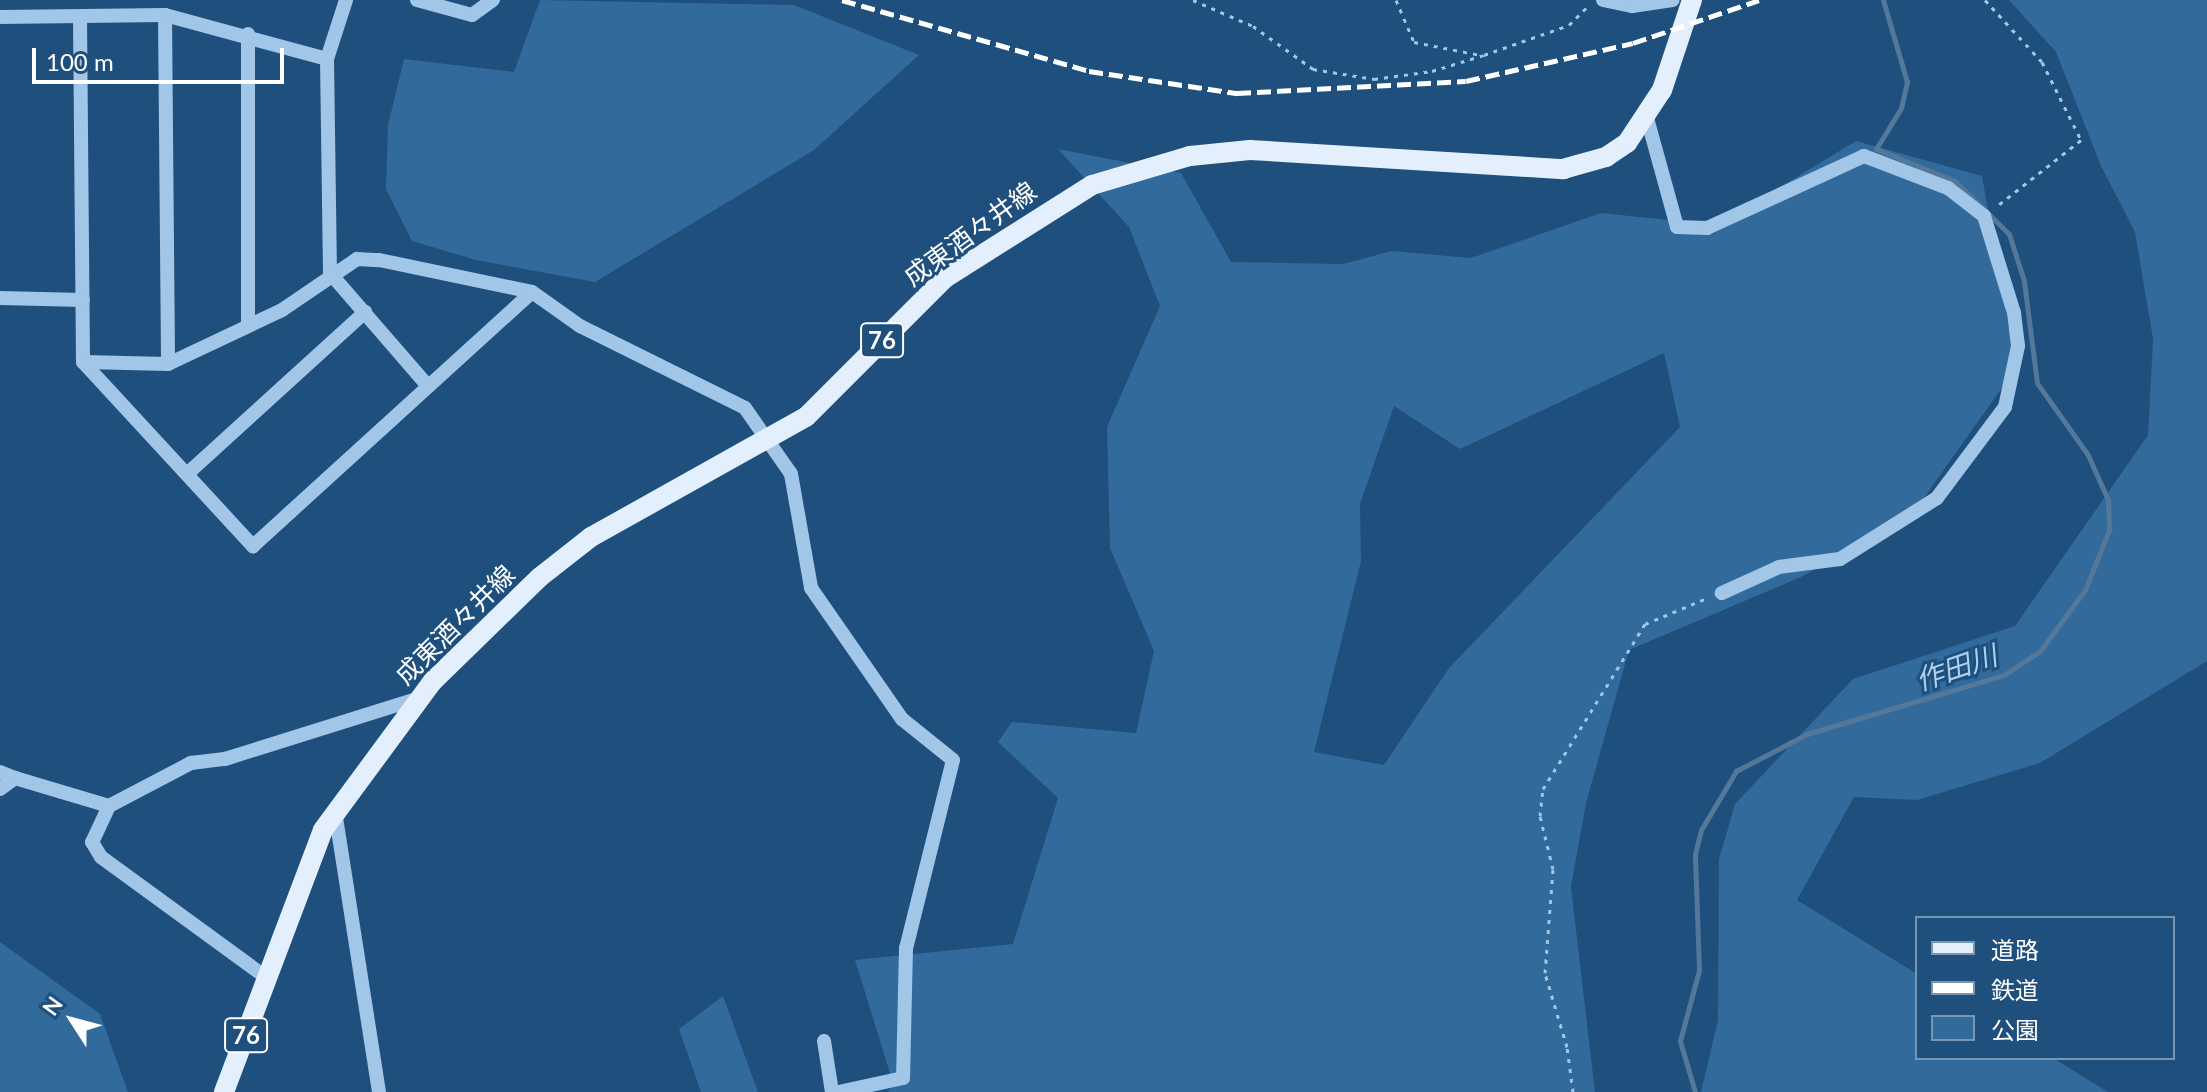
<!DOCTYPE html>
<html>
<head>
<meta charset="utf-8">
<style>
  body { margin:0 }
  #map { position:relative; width:2207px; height:1092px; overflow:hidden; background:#1e4f7d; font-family:Lato,"Noto Sans JP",sans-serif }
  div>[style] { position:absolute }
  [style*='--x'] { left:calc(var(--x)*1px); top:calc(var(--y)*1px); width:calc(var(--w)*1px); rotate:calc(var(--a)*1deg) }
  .green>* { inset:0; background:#316a9b }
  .stream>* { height:5px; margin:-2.5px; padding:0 2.5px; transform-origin:2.5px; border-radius:2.5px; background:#54789a }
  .path>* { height:3px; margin-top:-1.5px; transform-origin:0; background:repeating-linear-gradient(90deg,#a1c6e7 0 4px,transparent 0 10px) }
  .minor>* { height:14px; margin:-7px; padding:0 7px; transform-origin:7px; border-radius:7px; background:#a1c6e7 }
  .major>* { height:20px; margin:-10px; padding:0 10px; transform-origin:10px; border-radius:10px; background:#e3effd }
  .rail>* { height:5px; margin-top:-2.5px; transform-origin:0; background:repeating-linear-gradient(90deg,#fff 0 14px,transparent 0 20px) }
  span { translate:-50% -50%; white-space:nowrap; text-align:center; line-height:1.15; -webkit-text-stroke:6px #1e4f7d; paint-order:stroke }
  .shield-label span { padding:2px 6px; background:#1e4f7d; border:2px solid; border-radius:6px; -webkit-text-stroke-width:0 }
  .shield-label { font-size:24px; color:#fff; font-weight:700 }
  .street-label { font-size:26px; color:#fff }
  .water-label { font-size:28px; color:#acd0ef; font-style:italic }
  .legend { position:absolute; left:1915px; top:916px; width:260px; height:144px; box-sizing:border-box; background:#1e4f7d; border:2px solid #7895b1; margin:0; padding:10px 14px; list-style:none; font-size:24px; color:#fff }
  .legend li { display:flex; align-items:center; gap:16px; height:40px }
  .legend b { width:40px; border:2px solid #7895b1 }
  .north { position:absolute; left:32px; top:980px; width:80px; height:80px; -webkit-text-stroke:6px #1e4f7d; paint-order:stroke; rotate:306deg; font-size:22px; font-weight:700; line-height:32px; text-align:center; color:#fff }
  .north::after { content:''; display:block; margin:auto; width:28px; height:36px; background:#fff; clip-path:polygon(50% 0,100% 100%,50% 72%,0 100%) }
  .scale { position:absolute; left:32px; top:48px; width:252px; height:36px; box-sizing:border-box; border:4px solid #fff; border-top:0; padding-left:10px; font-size:24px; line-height:28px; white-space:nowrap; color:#fff; -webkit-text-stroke:6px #1e4f7d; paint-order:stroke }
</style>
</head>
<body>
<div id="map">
  <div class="green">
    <div style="clip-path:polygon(540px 0,794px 5px,919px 55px,814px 150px,595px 282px,476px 260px,412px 241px,386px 189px,388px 125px,404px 59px,514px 72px)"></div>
    <div style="clip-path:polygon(2009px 0,2207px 0,2207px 661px,2040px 763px,1917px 800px,1854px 797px,1797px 900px,1917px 974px,1917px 1058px,2053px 1058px,2108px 1092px,1701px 1092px,1718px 1020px,1719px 859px,1735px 804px,1853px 679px,2015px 626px,2148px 435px,2153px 339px,2135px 232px,2101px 166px,2056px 52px)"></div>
    <div style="clip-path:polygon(evenodd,1856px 141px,1982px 176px,2016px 368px,1909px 519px,1801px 577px,1629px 650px,1586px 803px,1571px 887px,1595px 1092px,888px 1092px,893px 1083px,855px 960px,1013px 944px,1058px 798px,998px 742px,1012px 722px,1136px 733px,1154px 651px,1110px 548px,1107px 427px,1160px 306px,1129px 227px,1058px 149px,1181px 173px,1231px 262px,1343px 264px,1392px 251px,1471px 258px,1601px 213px,1717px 225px,1856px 141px,1664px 353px,1680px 427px,1449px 668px,1384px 765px,1314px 752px,1361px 561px,1360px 504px,1394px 406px,1460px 449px,1664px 353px)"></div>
    <div style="clip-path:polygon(0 942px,100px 1014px,128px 1092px,0 1092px)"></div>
    <div style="clip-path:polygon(723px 996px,758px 1092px,701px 1092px,679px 1029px)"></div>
  </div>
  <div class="stream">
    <div style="--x:1695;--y:1092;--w:53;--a:-106.4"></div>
    <div style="--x:1680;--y:1041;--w:73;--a:-75"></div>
    <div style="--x:1699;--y:970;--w:116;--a:-92"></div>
    <div style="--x:1695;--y:854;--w:25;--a:-76"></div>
    <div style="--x:1701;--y:830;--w:69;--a:-59.3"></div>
    <div style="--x:1736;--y:771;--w:80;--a:-27.5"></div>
    <div style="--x:1807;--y:734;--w:206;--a:-16.7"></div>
    <div style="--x:2004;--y:675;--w:43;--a:-33.7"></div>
    <div style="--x:2040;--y:651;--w:76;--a:-53.6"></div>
    <div style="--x:2085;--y:590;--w:65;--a:-68.2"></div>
    <div style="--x:2109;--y:530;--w:30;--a:-92"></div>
    <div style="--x:2108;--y:500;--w:49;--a:-114"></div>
    <div style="--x:2088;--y:455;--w:88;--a:-125.3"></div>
    <div style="--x:2037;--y:383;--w:103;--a:-97.3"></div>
    <div style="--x:2024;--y:281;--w:49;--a:-107.7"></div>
    <div style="--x:2009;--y:234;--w:76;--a:-135.5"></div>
    <div style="--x:1955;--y:181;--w:85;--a:-157.9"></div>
    <div style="--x:1876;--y:149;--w:48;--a:-58.6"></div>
    <div style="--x:1901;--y:108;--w:27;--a:-77"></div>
    <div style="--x:1907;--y:82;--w:85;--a:-106.3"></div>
  </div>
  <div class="path">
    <div style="--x:1193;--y:0;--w:65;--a:23.4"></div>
    <div style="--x:1253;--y:26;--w:74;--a:35.6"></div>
    <div style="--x:1313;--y:69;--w:62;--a:9.3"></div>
    <div style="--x:1374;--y:79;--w:59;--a:-7.9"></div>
    <div style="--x:1432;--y:71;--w:54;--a:-17.1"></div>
    <div style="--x:1484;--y:55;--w:90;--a:-19.4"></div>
    <div style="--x:1569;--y:25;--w:28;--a:-45"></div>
    <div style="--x:1396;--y:0;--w:46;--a:66.8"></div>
    <div style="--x:1414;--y:42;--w:67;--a:11.1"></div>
    <div style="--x:1985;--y:0;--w:84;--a:47.4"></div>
    <div style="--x:2042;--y:62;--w:87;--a:63.4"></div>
    <div style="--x:2081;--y:140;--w:107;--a:141.8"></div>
    <div style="--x:1573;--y:1092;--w:45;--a:-97.6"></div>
    <div style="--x:1567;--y:1047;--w:77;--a:-106.6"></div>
    <div style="--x:1545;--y:973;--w:104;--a:-85.6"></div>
    <div style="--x:1553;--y:869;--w:55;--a:-103.8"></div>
    <div style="--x:1540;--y:816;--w:27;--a:-84"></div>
    <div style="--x:1543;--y:789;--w:194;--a:-58.3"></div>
    <div style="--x:1645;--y:624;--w:67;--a:-22.8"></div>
  </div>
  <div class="minor">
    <div style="--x:346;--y:0;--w:62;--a:107.9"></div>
    <div style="--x:327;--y:59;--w:214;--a:89.2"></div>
    <div style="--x:330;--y:273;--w:150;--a:49.1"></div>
    <div style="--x:417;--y:0;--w:57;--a:15.3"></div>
    <div style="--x:472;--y:15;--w:26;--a:-36"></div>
    <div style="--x:1603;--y:0;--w:30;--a:12"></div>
    <div style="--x:1632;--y:6;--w:41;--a:-8.3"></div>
    <div style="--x:165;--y:15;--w:349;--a:89.5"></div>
    <div style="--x:0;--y:17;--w:165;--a:-0.7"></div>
    <div style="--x:165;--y:15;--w:168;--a:15.2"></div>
    <div style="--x:80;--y:17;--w:345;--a:89.5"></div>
    <div style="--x:83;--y:362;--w:251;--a:47.3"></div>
    <div style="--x:253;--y:546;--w:377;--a:-42.3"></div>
    <div style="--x:248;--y:34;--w:290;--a:90"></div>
    <div style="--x:1647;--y:118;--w:113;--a:74.6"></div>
    <div style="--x:1677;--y:227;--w:30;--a:2"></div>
    <div style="--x:1707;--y:228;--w:173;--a:-24.6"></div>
    <div style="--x:1864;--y:156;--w:90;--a:20.9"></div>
    <div style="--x:1948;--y:188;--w:46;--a:37.9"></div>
    <div style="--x:1984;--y:216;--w:102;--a:72.8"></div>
    <div style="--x:2014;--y:313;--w:33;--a:83"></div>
    <div style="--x:2018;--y:346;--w:62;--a:102"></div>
    <div style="--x:2005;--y:407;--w:114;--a:126.8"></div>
    <div style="--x:1937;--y:498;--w:115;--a:147.8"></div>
    <div style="--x:1840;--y:559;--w:62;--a:172.5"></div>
    <div style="--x:1779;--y:567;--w:63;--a:155.5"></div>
    <div style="--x:0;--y:298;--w:83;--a:1.4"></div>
    <div style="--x:83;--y:362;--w:85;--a:1.3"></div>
    <div style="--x:168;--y:364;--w:126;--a:-25.3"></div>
    <div style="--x:282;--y:310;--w:91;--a:-34.2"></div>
    <div style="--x:357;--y:259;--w:22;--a:3"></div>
    <div style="--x:379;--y:260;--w:156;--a:11.8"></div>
    <div style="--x:532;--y:292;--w:59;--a:35.3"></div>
    <div style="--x:580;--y:326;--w:184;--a:26.4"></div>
    <div style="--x:745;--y:408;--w:80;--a:55.1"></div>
    <div style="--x:791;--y:474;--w:116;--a:80"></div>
    <div style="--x:811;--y:588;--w:160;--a:55.2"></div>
    <div style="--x:902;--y:719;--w:65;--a:38.8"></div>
    <div style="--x:953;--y:760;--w:194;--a:104"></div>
    <div style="--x:906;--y:948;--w:130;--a:91.3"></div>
    <div style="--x:903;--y:1078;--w:66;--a:167.7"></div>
    <div style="--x:187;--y:474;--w:241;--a:-42.3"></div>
    <div style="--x:0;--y:772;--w:16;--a:22"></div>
    <div style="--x:0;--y:789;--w:19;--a:-36"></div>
    <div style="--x:15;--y:778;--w:98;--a:16.6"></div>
    <div style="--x:109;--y:806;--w:93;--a:-27.7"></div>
    <div style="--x:191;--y:763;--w:34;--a:-7"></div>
    <div style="--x:225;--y:759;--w:201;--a:-17.4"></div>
    <div style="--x:109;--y:806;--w:40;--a:115"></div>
    <div style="--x:92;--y:842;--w:17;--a:59"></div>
    <div style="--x:101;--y:857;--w:205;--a:36.1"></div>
    <div style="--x:335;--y:811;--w:284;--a:81.1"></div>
    <div style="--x:824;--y:1041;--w:52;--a:81.1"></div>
  </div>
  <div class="major">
    <div style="--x:224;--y:1092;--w:280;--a:-69.3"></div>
    <div style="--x:323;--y:830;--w:185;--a:-53.6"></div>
    <div style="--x:433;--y:681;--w:149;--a:-44.2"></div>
    <div style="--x:540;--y:577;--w:65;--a:-38.1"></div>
    <div style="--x:591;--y:537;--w:246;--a:-29.2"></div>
    <div style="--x:806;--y:417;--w:197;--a:-45"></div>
    <div style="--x:945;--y:278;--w:174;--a:-32.3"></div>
    <div style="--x:1092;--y:185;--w:102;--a:-16.5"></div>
    <div style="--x:1190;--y:156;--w:60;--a:-5.7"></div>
    <div style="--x:1250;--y:150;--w:314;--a:3.5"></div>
    <div style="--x:1563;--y:169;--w:45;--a:-15.6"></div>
    <div style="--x:1606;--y:157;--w:25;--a:-34"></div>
    <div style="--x:1627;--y:143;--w:64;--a:-56.6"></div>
    <div style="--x:1662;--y:90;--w:95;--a:-71.6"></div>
  </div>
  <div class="rail">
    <div style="--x:842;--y:0;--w:257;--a:16"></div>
    <div style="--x:1089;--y:71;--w:150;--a:8.5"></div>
    <div style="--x:1237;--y:93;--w:229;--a:-3"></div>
    <div style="--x:1466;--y:81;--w:171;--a:-12.8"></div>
    <div style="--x:1633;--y:43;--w:133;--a:-18.8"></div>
  </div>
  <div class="shield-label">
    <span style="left:882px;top:340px">76</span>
    <span style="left:246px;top:1035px">76</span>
  </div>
  <div class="street-label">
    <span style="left:970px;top:234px;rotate:-36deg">成東酒々井線</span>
    <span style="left:455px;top:625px;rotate:-45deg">成東酒々井線</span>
  </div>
  <div class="water-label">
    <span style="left:1956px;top:667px;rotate:-19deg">作田川</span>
  </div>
  <ul class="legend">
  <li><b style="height:10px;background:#e3effd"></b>道路</li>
  <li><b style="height:10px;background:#fff"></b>鉄道</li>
  <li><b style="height:22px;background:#316a9b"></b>公園</li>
  </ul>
  <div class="north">N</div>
  <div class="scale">100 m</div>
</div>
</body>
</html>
